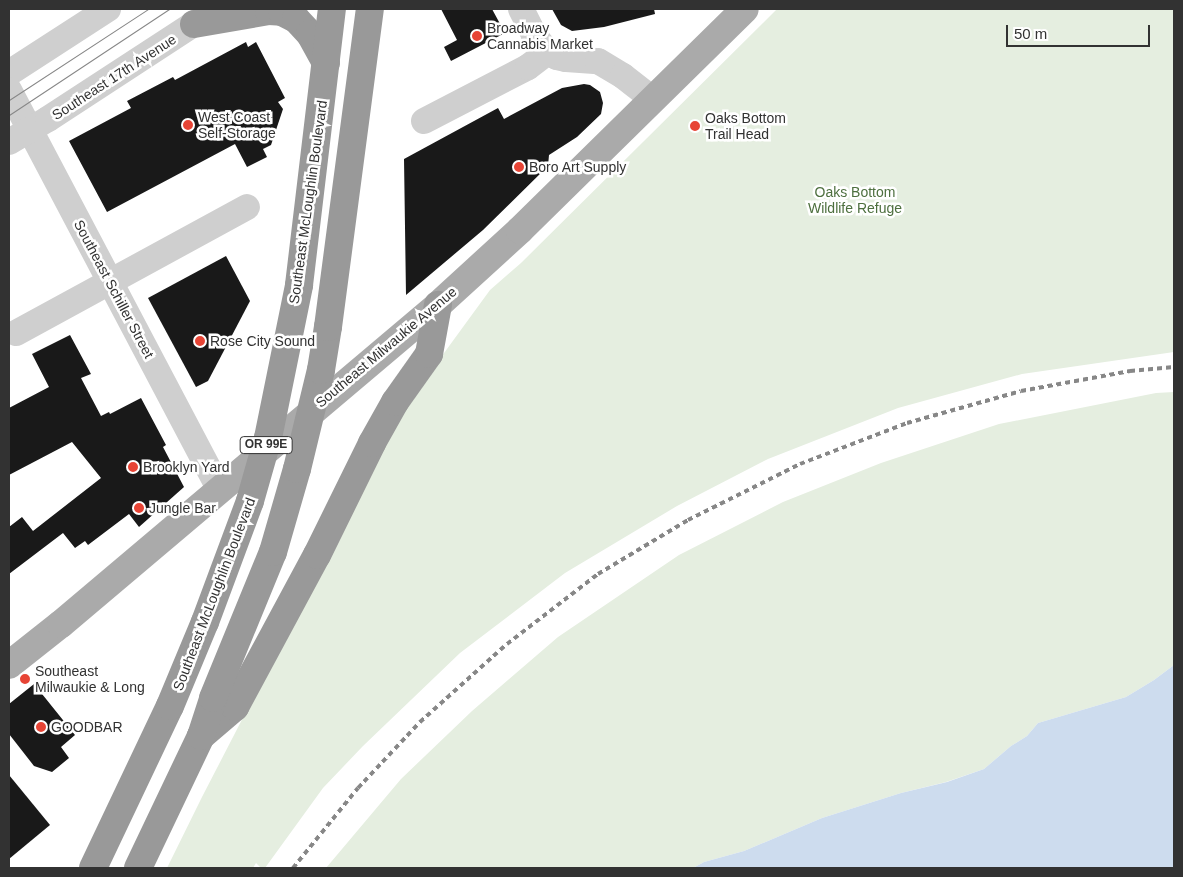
<!DOCTYPE html>
<html>
<head>
<meta charset="utf-8">
<style>
  body { margin:0 }
  #map { position:relative; width:1183px; height:877px; overflow:hidden; background:#fff; font-family:Arial,sans-serif }
  div>[style] { position:absolute }
  [style*='--x'] { left:calc(var(--x)*1px); top:calc(var(--y)*1px); width:calc(var(--w)*1px); rotate:calc(var(--a)*1deg) }
  .green>* { inset:0; background:#e5eee0 }
  .water>* { inset:0; background:#cddcee }
  .building>* { inset:0; background:#191919 }
  .minor>* { height:26px; margin:-13px; padding:0 13px; transform-origin:13px; border-radius:13px; background:#cfcfcf }
  .major>* { height:28px; margin:-14px; padding:0 14px; transform-origin:14px; border-radius:14px; background:#aaa }
  .highway>* { height:28px; margin:-14px; padding:0 14px; transform-origin:14px; border-radius:14px; background:#999 }
  .tram>* { height:1px; margin:-0.5px; padding:0 0.5px; transform-origin:0.5px; border-radius:0.5px; background:#878787 }
  .rail>* { height:4px; margin-top:-2px; transform-origin:0; background:repeating-linear-gradient(90deg,#878787 0 5px,transparent 0 9px) }
  .dots>* { width:14px; height:14px; translate:-50% -50%; box-sizing:border-box; border:2px solid #fff; border-radius:50% }
  span { translate:-50% -50%; white-space:nowrap; text-align:center; line-height:1.15; -webkit-text-stroke:5px #fff; paint-order:stroke }
  .shield-label span { padding:1px 4px; background:#fff; border:1px solid; border-radius:4px; -webkit-text-stroke-width:0 }
  .shield-label { font-size:12px; color:#323232; font-weight:700 }
  .poi-label { font-size:14px; color:#323232 }
  .left { translate:0 -50%; text-align:left }
  .street-label { font-size:14px; color:#323232 }
  .park-label { font-size:14px; color:#4d6f3e }
  .frame { position:absolute; inset:0; border:10px solid #323232; pointer-events:none }
  .scale { position:absolute; left:1006px; top:25px; width:144px; height:22px; box-sizing:border-box; border:2px solid #323232; border-top:0; padding-left:6px; font-size:15px; line-height:18px; white-space:nowrap; color:#323232; -webkit-text-stroke:4px #fff; paint-order:stroke }
</style>
</head>
<body>
<div id="map">
  <div class="green">
    <div style="clip-path:polygon(777px 9px,1174px 9px,1174px 352px,1022px 374px,898px 408px,768px 459px,677px 506px,565px 573px,460px 653px,363px 746px,323px 788px,265px 868px,261px 868px,256px 863px,253px 868px,167px 868px,202px 797px,401px 412px,490px 290px,521px 263px)"></div>
    <div style="clip-path:polygon(1174px 392px,1174px 665px,1154px 680px,1126px 697px,1038px 723px,1027px 736px,1011px 746px,984px 769px,946px 782px,901px 793px,822px 818px,744px 851px,704px 862px,693px 868px,326px 868px,401px 779px,472px 711px,558px 637px,679px 555px,783px 502px,881px 463px,999px 424px,1156px 393px)"></div>
  </div>
  <div class="water">
    <div style="clip-path:polygon(1174px 665px,1174px 868px,693px 868px,704px 862px,744px 851px,822px 818px,901px 793px,947px 782px,984px 769px,1011px 746px,1027px 736px,1038px 723px,1126px 697px,1154px 680px)"></div>
  </div>
  <div class="building">
    <div style="clip-path:polygon(441px 9px,492px 9px,505px 33px,451px 61px,444px 47px,457px 40px)"></div>
    <div style="clip-path:polygon(552px 9px,654px 9px,655px 14px,604px 27px,572px 31px,561px 25px)"></div>
    <div style="clip-path:polygon(246px 42px,248px 47px,256px 42px,285px 98px,278px 102px,283px 109px,271px 145px,263px 149px,267px 157px,247px 167px,235px 144px,107px 212px,69px 141px,131px 108px,127px 101px,173px 77px,175px 80px)"></div>
    <div style="clip-path:polygon(584px 84px,590px 85px,600px 92px,603px 103px,601px 114px,577px 137px,549px 155px,548px 166px,483px 230px,406px 295px,404px 159px,498px 108px,504px 119px,562px 88px)"></div>
    <div style="clip-path:polygon(226px 256px,250px 301px,208px 381px,196px 387px,148px 298px)"></div>
    <div style="clip-path:polygon(70px 335px,91px 374px,81px 378px,101px 416px,109px 412px,110px 414px,141px 398px,166px 445px,163px 447px,184px 487px,139px 527px,129px 514px,88px 545px,85px 541px,75px 548px,63px 533px,9px 574px,9px 527px,22px 517px,33px 531px,101px 478px,72px 442px,9px 475px,9px 408px,49px 387px,32px 354px)"></div>
    <div style="clip-path:polygon(34px 684px,75px 735px,61px 747px,69px 758px,52px 772px,34px 766px,9px 734px,9px 704px)"></div>
    <div style="clip-path:polygon(9px 775px,50px 825px,9px 859px)"></div>
  </div>
  <div class="minor">
    <div style="--x:521;--y:9;--w:29;--a:63"></div>
    <div style="--x:534;--y:35;--w:22;--a:51"></div>
    <div style="--x:548;--y:52;--w:10;--a:29"></div>
    <div style="--x:557;--y:57;--w:9;--a:13"></div>
    <div style="--x:566;--y:59;--w:32;--a:4"></div>
    <div style="--x:598;--y:61;--w:29;--a:31"></div>
    <div style="--x:623;--y:76;--w:37;--a:38"></div>
    <div style="--x:9;--y:73;--w:118;--a:-32.9"></div>
    <div style="--x:9;--y:90;--w:451;--a:62.2"></div>
    <div style="--x:424;--y:121;--w:117;--a:-27.4"></div>
    <div style="--x:528;--y:67;--w:25;--a:-37"></div>
    <div style="--x:9;--y:142;--w:45;--a:-30.5"></div>
    <div style="--x:48;--y:119;--w:196;--a:-33.1"></div>
    <div style="--x:16;--y:333;--w:263;--a:-28.6"></div>
  </div>
  <div class="major">
    <div style="--x:9;--y:665;--w:66;--a:-38.3"></div>
    <div style="--x:61;--y:624;--w:494;--a:-40.2"></div>
    <div style="--x:438;--y:305;--w:111;--a:-42.4"></div>
    <div style="--x:520;--y:230;--w:315;--a:-44.5"></div>
  </div>
  <div class="highway">
    <div style="--x:194;--y:24;--w:76;--a:-9.8"></div>
    <div style="--x:269;--y:11;--w:13;--a:4"></div>
    <div style="--x:282;--y:12;--w:16;--a:27"></div>
    <div style="--x:296;--y:19;--w:21;--a:47"></div>
    <div style="--x:310;--y:34;--w:33;--a:61"></div>
    <div style="--x:201;--y:736;--w:45;--a:-40.5"></div>
    <div style="--x:235;--y:707;--w:173;--a:-61.7"></div>
    <div style="--x:317;--y:555;--w:125;--a:-63.8"></div>
    <div style="--x:372;--y:443;--w:47;--a:-60.7"></div>
    <div style="--x:395;--y:402;--w:59;--a:-54.7"></div>
    <div style="--x:429;--y:354;--w:50;--a:-79.6"></div>
    <div style="--x:93;--y:868;--w:179;--a:-64.6"></div>
    <div style="--x:170;--y:706;--w:91;--a:-67.4"></div>
    <div style="--x:205;--y:622;--w:129;--a:-69.6"></div>
    <div style="--x:250;--y:501;--w:66;--a:-74.1"></div>
    <div style="--x:268;--y:438;--w:156;--a:-78.5"></div>
    <div style="--x:299;--y:285;--w:278;--a:-83.2"></div>
    <div style="--x:138;--y:868;--w:146;--a:-64.5"></div>
    <div style="--x:201;--y:736;--w:40;--a:-72"></div>
    <div style="--x:213;--y:698;--w:158;--a:-67.7"></div>
    <div style="--x:273;--y:552;--w:86;--a:-73.9"></div>
    <div style="--x:297;--y:469;--w:102;--a:-76.4"></div>
    <div style="--x:321;--y:370;--w:44;--a:-80.8"></div>
    <div style="--x:328;--y:327;--w:321;--a:-82.5"></div>
  </div>
  <div class="tram">
    <div style="--x:9;--y:100;--w:166;--a:-33.2"></div>
    <div style="--x:9;--y:115;--w:192;--a:-33.5"></div>
  </div>
  <div class="rail">
    <div style="--x:293;--y:868;--w:103;--a:-50.9"></div>
    <div style="--x:358;--y:788;--w:91;--a:-46.8"></div>
    <div style="--x:420;--y:722;--w:117;--a:-41.9"></div>
    <div style="--x:507;--y:644;--w:115;--a:-37.6"></div>
    <div style="--x:598;--y:574;--w:105;--a:-31"></div>
    <div style="--x:688;--y:520;--w:125;--a:-26.6"></div>
    <div style="--x:800;--y:464;--w:115;--a:-21"></div>
    <div style="--x:907;--y:423;--w:118;--a:-15.7"></div>
    <div style="--x:1021;--y:391;--w:111;--a:-10.4"></div>
    <div style="--x:1130;--y:371;--w:44;--a:-5.2"></div>
  </div>
  <div class="dots">
    <div style="left:477px;top:36px;background:#e74435"></div>
    <div style="left:188px;top:125px;background:#e74435"></div>
    <div style="left:695px;top:126px;background:#e74435"></div>
    <div style="left:519px;top:167px;background:#e74435"></div>
    <div style="left:200px;top:341px;background:#e74435"></div>
    <div style="left:133px;top:467px;background:#e74435"></div>
    <div style="left:139px;top:508px;background:#e74435"></div>
    <div style="left:25px;top:679px;background:#e74435"></div>
    <div style="left:41px;top:727px;background:#e74435"></div>
  </div>
  <div class="shield-label">
    <span style="left:266px;top:445px">OR 99E</span>
  </div>
  <div class="poi-label">
    <span class="left" style="left:487px;top:36px">Broadway<br>Cannabis Market</span>
    <span class="left" style="left:198px;top:125px">West Coast<br>Self-Storage</span>
    <span class="left" style="left:705px;top:126px">Oaks Bottom<br>Trail Head</span>
    <span class="left" style="left:529px;top:167px">Boro Art Supply</span>
    <span class="left" style="left:210px;top:341px">Rose City Sound</span>
    <span class="left" style="left:143px;top:467px">Brooklyn Yard</span>
    <span class="left" style="left:149px;top:508px">Jungle Bar</span>
    <span class="left" style="left:35px;top:679px">Southeast<br>Milwaukie &amp; Long</span>
    <span class="left" style="left:51px;top:727px">GOODBAR</span>
  </div>
  <div class="street-label">
    <span style="left:114px;top:77px;rotate:-33deg">Southeast 17th Avenue</span>
    <span style="left:308px;top:202px;rotate:-82deg">Southeast McLoughlin Boulevard</span>
    <span style="left:114px;top:289px;rotate:62deg">Southeast Schiller Street</span>
    <span style="left:386px;top:347px;rotate:-40deg">Southeast Milwaukie Avenue</span>
    <span style="left:214px;top:594px;rotate:-69deg">Southeast McLoughlin Boulevard</span>
  </div>
  <div class="park-label">
    <span style="left:855px;top:200px">Oaks Bottom<br>Wildlife Refuge</span>
  </div>
  <div class="frame"></div>
  <div class="scale">50 m</div>
</div>
</body>
</html>
